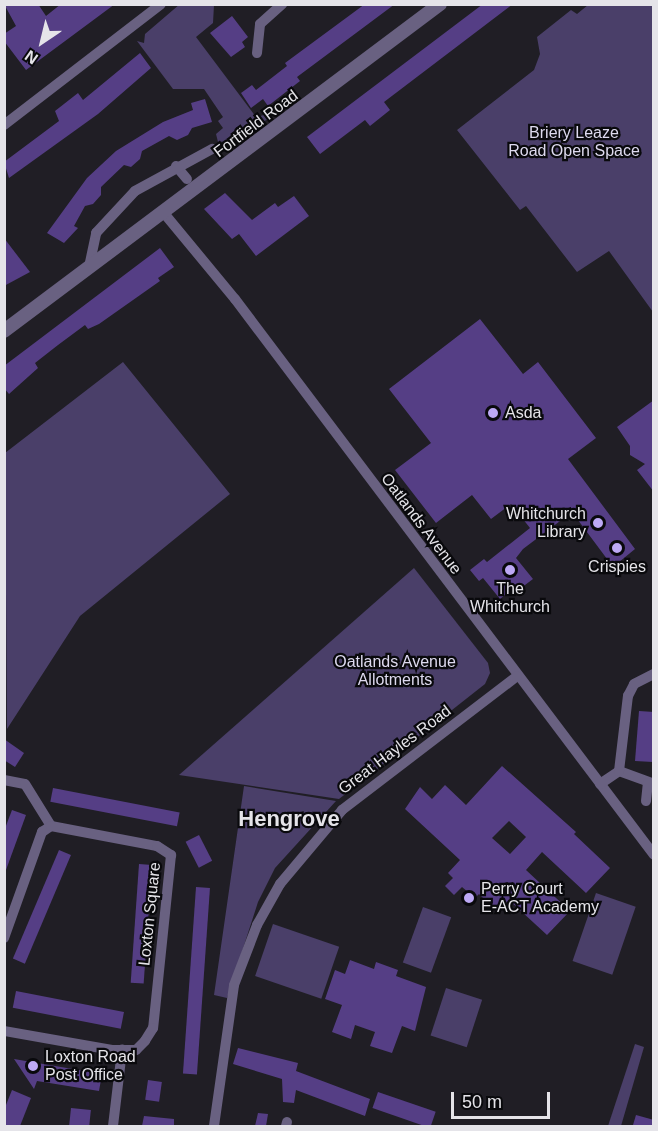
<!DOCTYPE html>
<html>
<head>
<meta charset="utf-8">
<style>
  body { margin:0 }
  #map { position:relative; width:658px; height:1131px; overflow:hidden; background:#201e25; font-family:Helvetica,sans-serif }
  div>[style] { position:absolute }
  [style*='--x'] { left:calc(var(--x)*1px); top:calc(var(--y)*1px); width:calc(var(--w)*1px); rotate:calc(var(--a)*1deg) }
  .green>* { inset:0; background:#4a3f69; transform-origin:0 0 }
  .building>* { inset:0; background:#553e85; transform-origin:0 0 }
  .minor>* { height:10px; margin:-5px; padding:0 5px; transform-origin:5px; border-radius:5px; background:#696181 }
  .tertiary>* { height:14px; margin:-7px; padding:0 7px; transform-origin:7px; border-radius:7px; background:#696181 }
  .dots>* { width:16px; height:16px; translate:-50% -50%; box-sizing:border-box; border:3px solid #09090c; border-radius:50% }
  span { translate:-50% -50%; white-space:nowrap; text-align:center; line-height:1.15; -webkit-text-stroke:4.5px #09090c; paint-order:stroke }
  .street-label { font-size:16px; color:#e5e4e9 }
  .park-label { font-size:16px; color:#dedaef }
  .poi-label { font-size:16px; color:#e5e4e9 }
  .left { translate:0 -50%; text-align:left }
  .right { translate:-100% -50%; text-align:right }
  .district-label { font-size:22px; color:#e5e4e9; font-weight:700 }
  .frame { position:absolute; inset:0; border:6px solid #e5e4e9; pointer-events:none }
  .north { position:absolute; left:12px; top:12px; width:60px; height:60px; -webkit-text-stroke:4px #09090c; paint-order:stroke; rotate:215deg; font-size:16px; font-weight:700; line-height:24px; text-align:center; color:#e5e4e9 }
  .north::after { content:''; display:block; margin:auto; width:21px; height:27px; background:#e5e4e9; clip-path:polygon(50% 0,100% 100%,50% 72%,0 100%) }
  .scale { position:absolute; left:451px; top:1092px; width:99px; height:27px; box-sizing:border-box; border:3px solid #e5e4e9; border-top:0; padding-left:8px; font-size:18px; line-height:21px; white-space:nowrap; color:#e5e4e9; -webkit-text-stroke:4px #09090c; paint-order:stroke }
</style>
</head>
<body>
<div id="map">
  <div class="green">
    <div style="clip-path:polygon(180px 4px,214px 5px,213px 23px,196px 37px,256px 117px,268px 114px,271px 117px,263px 122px,255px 120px,252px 128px,255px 130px,242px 140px,218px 142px,216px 134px,223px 128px,218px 121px,223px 117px,204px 89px,173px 89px,137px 41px,144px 43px,145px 34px)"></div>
    <div style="clip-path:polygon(588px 5px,653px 5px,653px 312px,609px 251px,577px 272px,526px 206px,520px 210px,457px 130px,534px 70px,540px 54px,537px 37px,571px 10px,577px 14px)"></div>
    <div style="clip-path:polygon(123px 362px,230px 494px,80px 616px,7px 729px,5px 453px)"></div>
    <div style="clip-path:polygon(414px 568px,488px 663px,490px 673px,485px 684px,339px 799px,179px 775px)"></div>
    <div style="clip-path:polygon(244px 786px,336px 801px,275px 868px,258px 902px,227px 998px,214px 995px)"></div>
    <div style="left:596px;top:893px;width:42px;height:72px;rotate:19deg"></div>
    <div style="left:423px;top:907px;width:30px;height:59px;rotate:20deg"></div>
    <div style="left:273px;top:924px;width:70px;height:55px;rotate:19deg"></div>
    <div style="left:446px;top:988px;width:38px;height:50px;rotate:18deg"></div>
    <div style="clip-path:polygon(635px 1044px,644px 1047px,621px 1126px,608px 1126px)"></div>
  </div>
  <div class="building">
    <div style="clip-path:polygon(4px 4px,38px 4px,46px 16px,61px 4px,115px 4px,26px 70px,4px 41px,4px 34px,16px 26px)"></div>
    <div style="clip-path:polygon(365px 4px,395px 4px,297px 77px,300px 81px,268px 106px,263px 99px,251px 108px,241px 93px,252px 85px,256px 90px,287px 66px,285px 63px)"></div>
    <div style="clip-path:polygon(483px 4px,513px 4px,384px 102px,390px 110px,370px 126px,365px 120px,320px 154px,307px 137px)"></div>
    <div style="clip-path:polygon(232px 16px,248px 37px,242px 42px,245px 47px,231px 57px,210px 33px)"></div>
    <div style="clip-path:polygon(140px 53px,151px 68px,98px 114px,9px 178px,4px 162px,59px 121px,55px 111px,78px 93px,83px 100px)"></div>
    <div style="clip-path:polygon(205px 99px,212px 122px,192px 128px,188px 135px,177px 140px,169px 136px,142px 151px,140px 159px,131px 167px,124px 165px,101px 187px,101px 195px,93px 204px,85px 206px,74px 226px,78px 228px,64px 243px,47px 233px,87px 178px,116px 151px,163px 122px,193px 110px,191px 103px)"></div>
    <div style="clip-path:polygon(225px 193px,252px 220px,275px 203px,278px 207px,294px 196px,309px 216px,256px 256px,239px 234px,232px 239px,204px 209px)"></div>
    <div style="clip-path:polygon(4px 238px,30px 272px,4px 286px)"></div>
    <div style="clip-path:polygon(160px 248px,174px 267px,158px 278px,160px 281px,99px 324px,88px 329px,85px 325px,58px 345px,35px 363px,38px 368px,9px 394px,4px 388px,4px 366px)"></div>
    <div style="clip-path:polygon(480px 319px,523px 374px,538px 362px,596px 438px,568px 459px,635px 549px,613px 567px,572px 512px,523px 549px,516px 558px,533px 579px,521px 588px,518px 584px,500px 599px,483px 578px,479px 581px,470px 570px,484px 559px,487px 562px,530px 528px,511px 504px,491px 519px,472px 495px,436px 523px,395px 470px,431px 443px,389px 389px)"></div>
    <div style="clip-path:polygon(654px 400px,654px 492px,637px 470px,645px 464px,630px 455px,630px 446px,617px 427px)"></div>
    <div style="clip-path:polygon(639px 711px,654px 712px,653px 762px,635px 761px)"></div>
    <div style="clip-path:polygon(4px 739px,24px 753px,15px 767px,4px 760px)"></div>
    <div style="clip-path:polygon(evenodd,502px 766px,576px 832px,574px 834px,610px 868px,586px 893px,542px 852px,526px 870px,570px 911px,547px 935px,509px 900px,497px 912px,479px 894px,475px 898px,462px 887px,454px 895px,445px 886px,453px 878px,448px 873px,460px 860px,405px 809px,420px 787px,432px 799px,445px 785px,466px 805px,502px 766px,509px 821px,526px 837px,510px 854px,492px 838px,509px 821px)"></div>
    <div style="left:53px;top:788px;width:129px;height:14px;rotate:11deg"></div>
    <div style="clip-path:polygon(12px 810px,26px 815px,6px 870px,4px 831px)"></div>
    <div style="left:199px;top:835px;width:29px;height:15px;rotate:63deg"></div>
    <div style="left:59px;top:850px;width:13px;height:118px;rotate:23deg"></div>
    <div style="left:139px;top:864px;width:13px;height:119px;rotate:4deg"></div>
    <div style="left:196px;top:887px;width:14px;height:187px;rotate:4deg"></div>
    <div style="clip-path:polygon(350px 960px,374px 969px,376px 962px,398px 970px,396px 976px,426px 987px,415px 1031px,402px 1026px,392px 1053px,370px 1046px,375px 1032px,355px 1025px,351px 1039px,332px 1032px,342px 1005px,325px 999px,335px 970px,345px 974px)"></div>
    <div style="left:16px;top:991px;width:110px;height:17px;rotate:11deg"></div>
    <div style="clip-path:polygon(238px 1048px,298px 1063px,296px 1071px,370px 1099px,365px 1116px,296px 1090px,294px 1103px,283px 1102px,282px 1079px,233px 1064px)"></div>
    <div style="clip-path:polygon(14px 1059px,102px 1074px,99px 1091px,37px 1081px,34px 1089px)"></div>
    <div style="left:148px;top:1080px;width:14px;height:20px;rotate:8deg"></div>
    <div style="clip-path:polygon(12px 1090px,31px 1098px,20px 1126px,4px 1126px,4px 1110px)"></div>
    <div style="left:378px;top:1092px;width:61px;height:17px;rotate:19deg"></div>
    <div style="left:71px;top:1108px;width:20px;height:18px;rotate:6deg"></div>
    <div style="clip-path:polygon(258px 1113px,268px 1114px,266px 1126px,255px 1126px)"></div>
    <div style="clip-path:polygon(636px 1115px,654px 1120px,654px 1126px,633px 1125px)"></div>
    <div style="clip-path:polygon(144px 1116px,174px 1119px,174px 1126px,142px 1126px)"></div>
  </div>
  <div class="minor">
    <div style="--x:257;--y:53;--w:29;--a:-84"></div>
    <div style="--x:260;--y:24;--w:30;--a:-42"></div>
    <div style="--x:4;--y:125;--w:198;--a:-37.6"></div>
    <div style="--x:176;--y:166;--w:17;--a:50"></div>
    <div style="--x:163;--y:212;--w:113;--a:50.4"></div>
    <div style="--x:235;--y:299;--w:696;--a:53"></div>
    <div style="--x:89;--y:267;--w:35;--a:-78"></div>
    <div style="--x:96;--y:233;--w:57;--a:-47.1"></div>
    <div style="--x:135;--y:191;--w:88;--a:-28.6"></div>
    <div style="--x:619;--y:771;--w:37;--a:20"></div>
    <div style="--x:4;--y:780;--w:21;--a:11"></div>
    <div style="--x:25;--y:784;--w:49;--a:58.2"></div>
    <div style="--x:600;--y:784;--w:23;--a:-34"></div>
    <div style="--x:619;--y:771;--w:76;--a:-83.2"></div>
    <div style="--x:628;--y:696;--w:13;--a:-63"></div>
    <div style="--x:634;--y:684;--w:22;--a:-27"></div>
    <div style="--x:646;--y:801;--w:18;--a:-84"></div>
    <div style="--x:4;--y:938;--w:113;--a:-70.3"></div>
    <div style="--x:42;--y:832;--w:11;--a:-34"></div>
    <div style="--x:51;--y:826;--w:108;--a:10.7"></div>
    <div style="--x:157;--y:846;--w:17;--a:33"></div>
    <div style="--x:171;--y:855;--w:174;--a:95.9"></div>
    <div style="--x:153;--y:1028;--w:15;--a:122"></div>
    <div style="--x:145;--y:1041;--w:13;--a:135"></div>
    <div style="--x:136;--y:1050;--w:24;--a:180"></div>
    <div style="--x:112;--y:1050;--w:110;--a:-170"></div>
    <div style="--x:113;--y:1126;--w:77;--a:-83.2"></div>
    <div style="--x:214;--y:1126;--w:142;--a:-81.9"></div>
    <div style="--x:234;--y:985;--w:64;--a:-69"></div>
    <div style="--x:257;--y:925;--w:47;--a:-60.7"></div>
    <div style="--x:280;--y:884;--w:97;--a:-50"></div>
    <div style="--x:342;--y:810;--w:220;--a:-37.4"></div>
    <div style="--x:286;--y:1126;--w:4;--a:-76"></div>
  </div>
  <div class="tertiary">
    <div style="--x:4;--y:331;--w:545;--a:-36.87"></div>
  </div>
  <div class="dots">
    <div style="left:493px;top:413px;background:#bda9f5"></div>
    <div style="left:598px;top:523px;background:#bda9f5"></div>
    <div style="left:617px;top:548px;background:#bda9f5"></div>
    <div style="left:510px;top:570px;background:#bda9f5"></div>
    <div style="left:469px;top:898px;background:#bda9f5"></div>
    <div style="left:33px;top:1066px;background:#bda9f5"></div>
  </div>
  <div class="street-label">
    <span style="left:256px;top:124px;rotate:-37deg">Fortfield Road</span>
    <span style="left:421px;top:524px;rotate:53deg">Oatlands Avenue</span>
    <span style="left:395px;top:750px;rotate:-37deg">Great Hayles Road</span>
    <span style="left:150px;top:914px;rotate:-84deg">Loxton Square</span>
  </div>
  <div class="park-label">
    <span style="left:574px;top:142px">Briery Leaze<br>Road Open Space</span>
    <span style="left:395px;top:671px">Oatlands Avenue<br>Allotments</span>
  </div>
  <div class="poi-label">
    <span class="left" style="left:505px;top:413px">Asda</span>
    <span class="right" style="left:586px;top:523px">Whitchurch<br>Library</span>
    <span style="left:617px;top:567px">Crispies</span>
    <span style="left:510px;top:598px">The<br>Whitchurch</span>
    <span class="left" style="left:481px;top:898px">Perry Court<br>E-ACT Academy</span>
    <span class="left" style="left:45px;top:1066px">Loxton Road<br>Post Office</span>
  </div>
  <div class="district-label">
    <span style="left:289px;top:819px">Hengrove</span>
  </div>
  <div class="frame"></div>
  <div class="north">N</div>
  <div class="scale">50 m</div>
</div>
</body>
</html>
